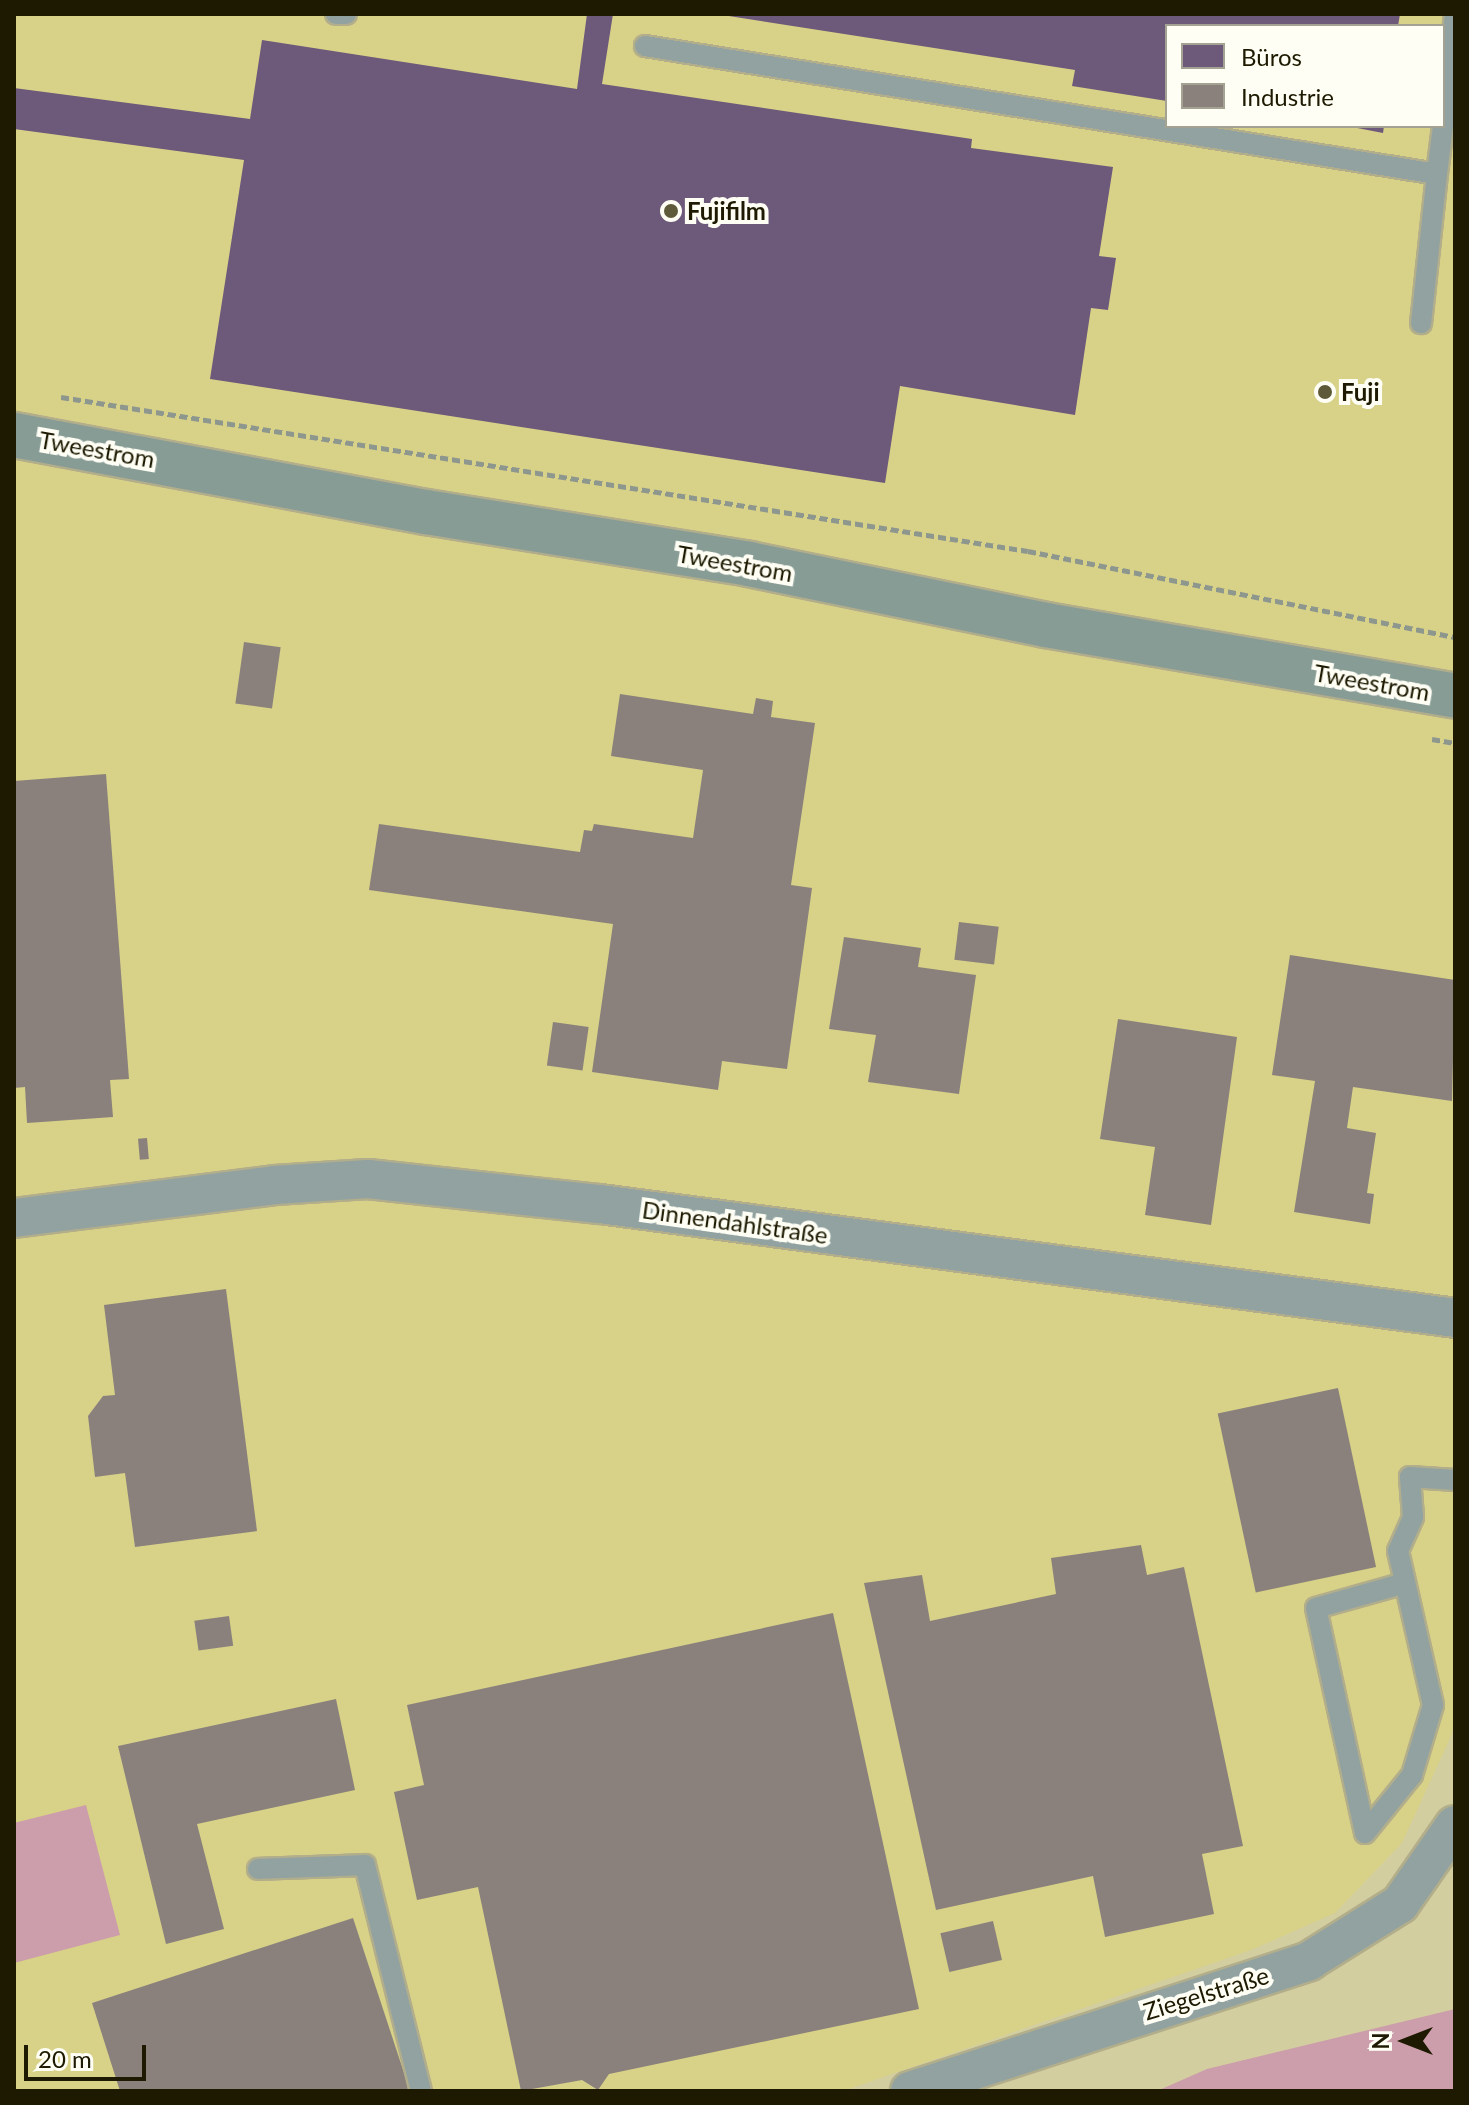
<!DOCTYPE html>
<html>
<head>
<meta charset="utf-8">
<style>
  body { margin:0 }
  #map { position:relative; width:1469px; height:2105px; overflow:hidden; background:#d3cea0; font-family:Lato,sans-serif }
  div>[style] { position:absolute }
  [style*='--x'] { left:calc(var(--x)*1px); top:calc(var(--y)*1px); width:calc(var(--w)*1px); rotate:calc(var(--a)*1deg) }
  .built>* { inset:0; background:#d8d188 }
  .water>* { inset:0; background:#cc9daa }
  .offices>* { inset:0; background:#6d597a }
  .industry>* { inset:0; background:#8a817c; transform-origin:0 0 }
  .path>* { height:5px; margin-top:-2.5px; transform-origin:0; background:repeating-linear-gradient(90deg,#8e978d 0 8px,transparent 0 12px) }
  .roads { filter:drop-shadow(2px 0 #b2ae8b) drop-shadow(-2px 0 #b2ae8b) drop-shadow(0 2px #b2ae8b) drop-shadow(0 -2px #b2ae8b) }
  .lane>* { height:20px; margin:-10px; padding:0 10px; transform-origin:10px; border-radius:10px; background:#91a2a1 }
  .street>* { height:38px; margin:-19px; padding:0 19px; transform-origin:19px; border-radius:19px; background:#91a2a1 }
  .secondary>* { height:44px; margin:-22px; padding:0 22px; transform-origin:22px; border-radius:22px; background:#889c96 }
  .dots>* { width:22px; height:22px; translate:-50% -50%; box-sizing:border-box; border:4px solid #fefef5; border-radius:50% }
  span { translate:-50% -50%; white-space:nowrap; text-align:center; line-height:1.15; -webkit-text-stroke:8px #fefef5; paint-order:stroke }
  .poi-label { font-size:24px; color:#1d1a01; font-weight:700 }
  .left { translate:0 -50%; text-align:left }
  .street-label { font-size:24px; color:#1d1a01 }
  .frame { position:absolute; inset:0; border:16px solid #1d1a01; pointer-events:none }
  .legend { position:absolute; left:1165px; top:24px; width:280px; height:104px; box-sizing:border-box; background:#fefef5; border:2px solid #a4a393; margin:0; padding:10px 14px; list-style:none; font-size:24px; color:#1d1a01 }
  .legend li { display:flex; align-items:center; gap:16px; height:40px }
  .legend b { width:40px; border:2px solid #a4a393 }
  .north { position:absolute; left:1365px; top:2001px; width:80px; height:80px; -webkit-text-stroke:6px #fefef5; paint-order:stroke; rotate:270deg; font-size:22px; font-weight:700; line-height:32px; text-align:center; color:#1d1a01 }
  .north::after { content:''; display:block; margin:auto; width:28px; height:36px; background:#1d1a01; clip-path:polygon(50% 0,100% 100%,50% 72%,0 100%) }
  .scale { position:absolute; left:24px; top:2045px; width:122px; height:36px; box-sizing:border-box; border:4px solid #1d1a01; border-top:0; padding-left:10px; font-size:24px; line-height:28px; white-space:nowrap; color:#1d1a01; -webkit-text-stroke:6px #fefef5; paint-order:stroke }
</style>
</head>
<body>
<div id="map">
  <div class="built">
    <div style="clip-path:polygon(evenodd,14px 14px,1455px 14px,1455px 1712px,1452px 1734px,1402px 1843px,1335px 1913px,1251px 1950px,843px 2091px,14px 2091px,14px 14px,1167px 26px,1443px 26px,1443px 126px,1167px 126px,1167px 26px)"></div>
  </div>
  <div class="water">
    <div style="clip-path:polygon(86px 1805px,120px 1935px,14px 1963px,14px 1823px)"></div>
    <div style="clip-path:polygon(1455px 2009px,1455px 2091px,1157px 2091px,1207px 2069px)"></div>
  </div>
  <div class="offices">
    <div style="clip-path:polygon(587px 14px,613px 14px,602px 84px,972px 139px,971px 148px,1113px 167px,1099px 256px,1116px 258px,1108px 310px,1091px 308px,1075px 415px,900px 386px,885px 483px,210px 379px,244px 160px,14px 129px,14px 88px,250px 119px,262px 40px,577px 89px)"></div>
    <div style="clip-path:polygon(716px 14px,1400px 14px,1398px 26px,1167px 26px,1167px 101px,1072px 86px,1075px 70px)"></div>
    <div style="clip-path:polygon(1347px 126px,1384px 126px,1383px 133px)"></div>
  </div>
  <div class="industry">
    <div style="left:244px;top:642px;width:37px;height:62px;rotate:8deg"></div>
    <div style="clip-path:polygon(620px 694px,753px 714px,756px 698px,773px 701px,771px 717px,815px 723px,791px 885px,812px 888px,787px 1069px,722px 1061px,718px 1090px,592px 1072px,613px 924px,369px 890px,379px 824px,580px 852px,584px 830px,592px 831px,594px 824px,693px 838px,703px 770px,611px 756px)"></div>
    <div style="clip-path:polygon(106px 774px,129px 1079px,110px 1080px,113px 1117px,27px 1123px,25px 1087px,14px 1088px,14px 781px)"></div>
    <div style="left:959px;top:922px;width:40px;height:38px;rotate:7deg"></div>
    <div style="clip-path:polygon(844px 937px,921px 948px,918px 967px,976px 975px,959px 1094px,868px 1082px,876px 1035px,829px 1029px)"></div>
    <div style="clip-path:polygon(1290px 955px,1455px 980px,1452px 1101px,1353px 1087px,1347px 1128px,1376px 1133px,1367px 1193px,1374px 1194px,1370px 1224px,1294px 1212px,1315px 1081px,1272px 1075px)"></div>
    <div style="clip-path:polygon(1118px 1019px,1237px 1037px,1211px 1225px,1145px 1215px,1155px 1147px,1100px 1139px)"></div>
    <div style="left:553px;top:1022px;width:36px;height:44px;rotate:8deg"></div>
    <div style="left:147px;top:1138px;width:21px;height:9px;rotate:85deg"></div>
    <div style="clip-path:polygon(226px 1289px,257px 1531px,135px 1547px,125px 1473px,95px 1477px,88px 1416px,103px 1396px,115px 1395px,104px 1305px)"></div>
    <div style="left:1338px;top:1388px;width:183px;height:123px;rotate:78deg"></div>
    <div style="clip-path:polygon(1141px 1545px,1147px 1575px,1184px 1567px,1243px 1846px,1202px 1854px,1214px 1914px,1105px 1937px,1093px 1876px,936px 1910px,864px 1583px,922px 1575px,930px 1621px,1056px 1594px,1051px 1558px)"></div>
    <div style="clip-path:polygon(833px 1613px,919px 2009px,609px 2074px,598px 2090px,582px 2080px,521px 2091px,478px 1887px,417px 1900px,394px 1792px,424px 1785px,407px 1705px)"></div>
    <div style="left:229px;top:1616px;width:30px;height:35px;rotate:82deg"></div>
    <div style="clip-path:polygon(336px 1699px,355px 1790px,197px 1824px,224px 1929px,166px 1944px,118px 1746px)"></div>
    <div style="clip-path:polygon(353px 1918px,410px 2091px,120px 2091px,92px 2003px)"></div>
    <div style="left:993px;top:1921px;width:40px;height:54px;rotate:77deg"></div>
  </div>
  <div class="path">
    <div style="--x:61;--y:397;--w:979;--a:9.05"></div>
    <div style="--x:1028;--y:551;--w:436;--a:11.4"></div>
    <div style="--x:1432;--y:739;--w:23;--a:10"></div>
  </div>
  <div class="roads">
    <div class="lane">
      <div style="--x:336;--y:14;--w:10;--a:0"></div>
      <div style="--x:645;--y:46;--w:802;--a:9.18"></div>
      <div style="--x:1437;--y:174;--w:150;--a:96.1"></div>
      <div style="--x:1443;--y:123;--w:110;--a:-83.7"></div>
      <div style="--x:1437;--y:174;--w:48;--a:-82.9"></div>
      <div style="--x:1405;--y:1583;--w:92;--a:164.3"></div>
      <div style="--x:1316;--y:1608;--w:230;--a:77.7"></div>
      <div style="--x:1365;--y:1833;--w:75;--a:-51"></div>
      <div style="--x:1412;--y:1775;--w:73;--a:-73.3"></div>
      <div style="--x:1433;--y:1705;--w:158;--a:-102.8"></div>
      <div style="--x:1398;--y:1551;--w:37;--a:-66"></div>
      <div style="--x:1413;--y:1517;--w:40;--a:-94.3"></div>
      <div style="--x:1410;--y:1477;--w:45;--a:3.8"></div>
      <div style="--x:258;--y:1869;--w:107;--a:-2.1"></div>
      <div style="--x:365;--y:1865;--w:233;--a:76.1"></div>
    </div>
    <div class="street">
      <div style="--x:14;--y:1218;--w:263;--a:-7.2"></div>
      <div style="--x:275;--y:1185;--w:93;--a:-3.7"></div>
      <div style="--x:368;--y:1179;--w:233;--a:6.2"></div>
      <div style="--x:600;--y:1204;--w:863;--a:7.59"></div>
      <div style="--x:910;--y:2091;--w:420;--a:-18"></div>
      <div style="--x:1309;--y:1961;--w:107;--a:-32.1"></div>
      <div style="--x:1400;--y:1904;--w:96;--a:-55.2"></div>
    </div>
    <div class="secondary">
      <div style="--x:14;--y:435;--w:419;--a:10.6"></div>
      <div style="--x:426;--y:512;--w:327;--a:9.1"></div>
      <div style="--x:749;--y:564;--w:303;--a:11.6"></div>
      <div style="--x:1046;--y:625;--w:415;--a:9.8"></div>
    </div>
  </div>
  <div class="dots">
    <div style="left:671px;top:211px;background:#5d5939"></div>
    <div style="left:1325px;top:392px;background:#5d5939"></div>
  </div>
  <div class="poi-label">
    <span class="left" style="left:687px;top:211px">Fujifilm</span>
    <span class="left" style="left:1341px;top:392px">Fuji</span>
  </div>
  <div class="street-label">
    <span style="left:97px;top:449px;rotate:10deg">Tweestrom</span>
    <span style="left:735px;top:563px;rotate:10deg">Tweestrom</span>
    <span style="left:1372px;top:682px;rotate:10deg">Tweestrom</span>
    <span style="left:735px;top:1222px;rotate:8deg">Dinnendahlstraße</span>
    <span style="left:1206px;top:1993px;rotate:-17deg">Ziegelstraße</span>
  </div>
  <div class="frame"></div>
  <ul class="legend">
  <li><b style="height:22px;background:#6d597a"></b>Büros</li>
  <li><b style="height:22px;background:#8a817c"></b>Industrie</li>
  </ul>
  <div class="north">N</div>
  <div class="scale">20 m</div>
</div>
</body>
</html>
